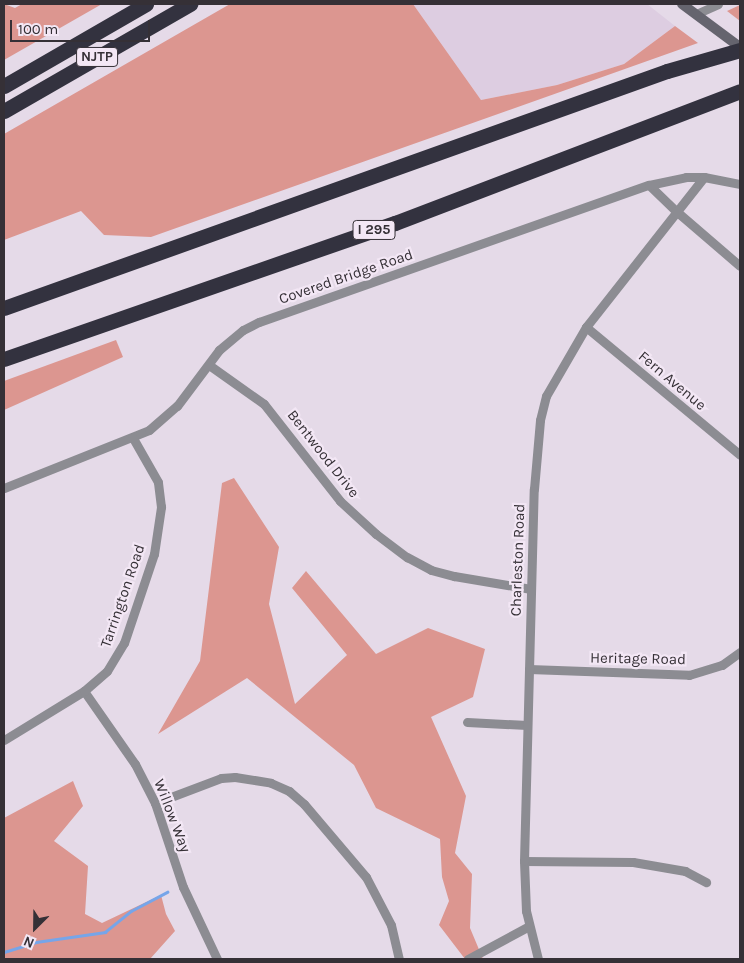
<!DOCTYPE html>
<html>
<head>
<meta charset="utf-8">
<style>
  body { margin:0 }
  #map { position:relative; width:744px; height:963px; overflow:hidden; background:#e5dae8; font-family:Karla,sans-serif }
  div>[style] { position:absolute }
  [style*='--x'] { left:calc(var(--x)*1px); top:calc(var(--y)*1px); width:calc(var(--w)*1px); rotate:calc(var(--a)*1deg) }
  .built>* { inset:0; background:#ddcde1 }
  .green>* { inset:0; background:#dc9690 }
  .stream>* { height:2.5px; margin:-1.25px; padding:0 1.25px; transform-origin:1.25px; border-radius:1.25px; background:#76a5e9 }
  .street>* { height:9px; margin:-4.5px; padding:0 4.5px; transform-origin:4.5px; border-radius:4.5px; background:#8c8c92 }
  .secondary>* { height:10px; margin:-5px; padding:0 5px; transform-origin:5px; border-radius:5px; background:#65646e }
  .highway>* { height:15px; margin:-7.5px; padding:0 7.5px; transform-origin:7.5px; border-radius:7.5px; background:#33323f }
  span { translate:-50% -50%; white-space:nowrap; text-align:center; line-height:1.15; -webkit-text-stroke:4.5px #f3e7f5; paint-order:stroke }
  .shield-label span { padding:1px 4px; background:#f3e7f5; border:1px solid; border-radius:4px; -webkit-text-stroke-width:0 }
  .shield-label { font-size:14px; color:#353036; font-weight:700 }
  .street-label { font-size:15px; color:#353036 }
  .frame { position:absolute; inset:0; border:5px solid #353036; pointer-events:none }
  .north { position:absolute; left:10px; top:903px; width:50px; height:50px; -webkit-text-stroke:4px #f3e7f5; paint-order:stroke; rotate:203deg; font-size:14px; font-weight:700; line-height:20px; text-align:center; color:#353036 }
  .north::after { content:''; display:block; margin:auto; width:18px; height:22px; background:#353036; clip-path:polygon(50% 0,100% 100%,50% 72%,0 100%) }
  .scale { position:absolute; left:10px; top:20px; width:140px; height:22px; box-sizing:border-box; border:2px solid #353036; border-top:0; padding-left:6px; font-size:15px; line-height:18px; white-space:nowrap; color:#353036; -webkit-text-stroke:4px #f3e7f5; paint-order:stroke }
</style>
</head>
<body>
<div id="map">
  <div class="built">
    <div style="clip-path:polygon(413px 4px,647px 4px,675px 26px,624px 64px,557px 85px,481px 100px)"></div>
  </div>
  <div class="green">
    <div style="clip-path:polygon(4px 4px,15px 8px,22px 4px,102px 4px,4px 60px)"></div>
    <div style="clip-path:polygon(230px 4px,413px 4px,481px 100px,557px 85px,624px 64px,675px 26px,698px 43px,151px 237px,104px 235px,81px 211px,4px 240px,4px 134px)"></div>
    <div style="clip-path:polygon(740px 5px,740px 21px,727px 11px)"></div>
    <div style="clip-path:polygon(116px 340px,123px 357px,4px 410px,4px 381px)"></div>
    <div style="clip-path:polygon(234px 478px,279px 547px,269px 604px,295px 704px,347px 655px,292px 588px,306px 571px,376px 654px,428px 628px,485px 649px,473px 697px,431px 717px,466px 796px,455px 853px,472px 874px,470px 928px,483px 959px,465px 959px,439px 925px,449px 901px,442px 877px,440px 839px,376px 808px,354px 765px,247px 678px,158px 734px,200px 661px,222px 483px)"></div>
    <div style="clip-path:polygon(73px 781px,83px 806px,54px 841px,88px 866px,85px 914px,102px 923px,161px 895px,166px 914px,175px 931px,150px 959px,4px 959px,4px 818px)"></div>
  </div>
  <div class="stream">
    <div style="--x:4;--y:952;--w:34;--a:-17"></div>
    <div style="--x:36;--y:942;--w:70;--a:-8.2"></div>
    <div style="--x:105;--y:932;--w:33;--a:-39"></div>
    <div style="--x:131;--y:911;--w:41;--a:-27.8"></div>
  </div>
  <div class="street">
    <div style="--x:696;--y:14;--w:24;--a:-24"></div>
    <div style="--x:649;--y:185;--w:37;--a:44"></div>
    <div style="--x:676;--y:211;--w:84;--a:40.7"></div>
    <div style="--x:586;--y:327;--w:200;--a:39.7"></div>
    <div style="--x:209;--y:365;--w:67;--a:35.3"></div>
    <div style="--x:264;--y:404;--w:123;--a:51.9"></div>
    <div style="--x:340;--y:501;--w:49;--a:42.5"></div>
    <div style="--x:376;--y:534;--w:39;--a:37"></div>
    <div style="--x:407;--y:557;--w:27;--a:28"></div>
    <div style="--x:431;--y:570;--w:24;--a:15"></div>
    <div style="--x:454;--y:576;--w:78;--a:9.6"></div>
    <div style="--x:4;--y:488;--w:156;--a:-21.8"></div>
    <div style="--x:149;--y:430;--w:37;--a:-41"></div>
    <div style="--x:177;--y:406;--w:70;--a:-53.1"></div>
    <div style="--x:219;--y:350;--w:31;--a:-40"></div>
    <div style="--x:243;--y:330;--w:18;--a:-27"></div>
    <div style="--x:259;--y:322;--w:413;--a:-19.4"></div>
    <div style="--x:649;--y:185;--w:38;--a:-12"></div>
    <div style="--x:686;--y:177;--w:18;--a:0"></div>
    <div style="--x:704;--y:177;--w:37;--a:11"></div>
    <div style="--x:529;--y:669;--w:160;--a:2.1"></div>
    <div style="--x:689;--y:675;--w:34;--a:-17"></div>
    <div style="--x:722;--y:665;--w:22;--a:-36"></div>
    <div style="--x:84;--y:691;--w:89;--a:55.1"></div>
    <div style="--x:135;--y:764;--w:44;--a:62.9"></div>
    <div style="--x:155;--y:803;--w:89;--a:71.6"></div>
    <div style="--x:183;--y:887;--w:80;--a:64.7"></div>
    <div style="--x:467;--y:722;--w:60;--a:2.9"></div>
    <div style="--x:4;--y:740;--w:94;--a:-31.5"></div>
    <div style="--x:84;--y:691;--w:30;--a:-41"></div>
    <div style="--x:107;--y:671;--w:33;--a:-59"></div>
    <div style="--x:124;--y:643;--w:94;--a:-71.4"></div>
    <div style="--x:154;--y:554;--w:48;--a:-81.5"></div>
    <div style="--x:161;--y:507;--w:25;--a:-97"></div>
    <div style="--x:158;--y:482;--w:51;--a:-119.6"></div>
    <div style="--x:155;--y:803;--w:71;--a:-20.7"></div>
    <div style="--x:221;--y:778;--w:14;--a:-4"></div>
    <div style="--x:235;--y:777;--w:36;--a:9"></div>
    <div style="--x:271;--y:783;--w:20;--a:24"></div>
    <div style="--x:289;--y:791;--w:20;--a:41"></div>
    <div style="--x:304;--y:804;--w:96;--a:49.7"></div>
    <div style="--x:366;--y:877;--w:54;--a:62.5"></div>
    <div style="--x:391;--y:925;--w:35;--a:77"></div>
    <div style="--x:524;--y:861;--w:109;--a:0.5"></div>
    <div style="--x:633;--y:862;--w:53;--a:9.8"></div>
    <div style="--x:685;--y:871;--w:24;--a:28"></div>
    <div style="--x:468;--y:959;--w:69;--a:-28.4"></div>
    <div style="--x:538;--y:959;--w:49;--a:-104"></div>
    <div style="--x:526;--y:911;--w:50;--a:-92.3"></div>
    <div style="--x:524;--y:861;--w:372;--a:-88.5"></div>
    <div style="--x:534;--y:489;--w:69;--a:-85"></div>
    <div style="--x:540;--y:420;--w:25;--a:-76"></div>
    <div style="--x:546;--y:396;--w:80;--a:-59.9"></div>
    <div style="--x:586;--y:327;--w:191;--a:-51.8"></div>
  </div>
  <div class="secondary">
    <div style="--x:682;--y:4;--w:72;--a:36.6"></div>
  </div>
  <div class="highway">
    <div style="--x:4;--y:86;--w:164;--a:-30"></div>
    <div style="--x:4;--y:111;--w:215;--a:-29.9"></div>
    <div style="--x:4;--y:308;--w:704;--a:-19.67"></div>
    <div style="--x:667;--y:71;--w:76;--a:-16"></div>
    <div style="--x:4;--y:359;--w:414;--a:-19.2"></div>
    <div style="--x:395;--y:223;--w:369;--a:-20.9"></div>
  </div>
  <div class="shield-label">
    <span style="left:97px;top:57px">NJTP</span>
    <span style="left:374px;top:230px">I 295</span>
  </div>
  <div class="street-label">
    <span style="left:346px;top:277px;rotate:-19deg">Covered Bridge Road</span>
    <span style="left:672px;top:381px;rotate:40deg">Fern Avenue</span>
    <span style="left:323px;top:454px;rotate:52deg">Bentwood Drive</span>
    <span style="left:518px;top:560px;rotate:-88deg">Charleston Road</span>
    <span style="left:123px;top:596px;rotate:-71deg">Tarrington Road</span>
    <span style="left:638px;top:659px;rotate:1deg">Heritage Road</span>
    <span style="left:172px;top:816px;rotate:69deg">Willow Way</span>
  </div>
  <div class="frame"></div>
  <div class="north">N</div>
  <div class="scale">100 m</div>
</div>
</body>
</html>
